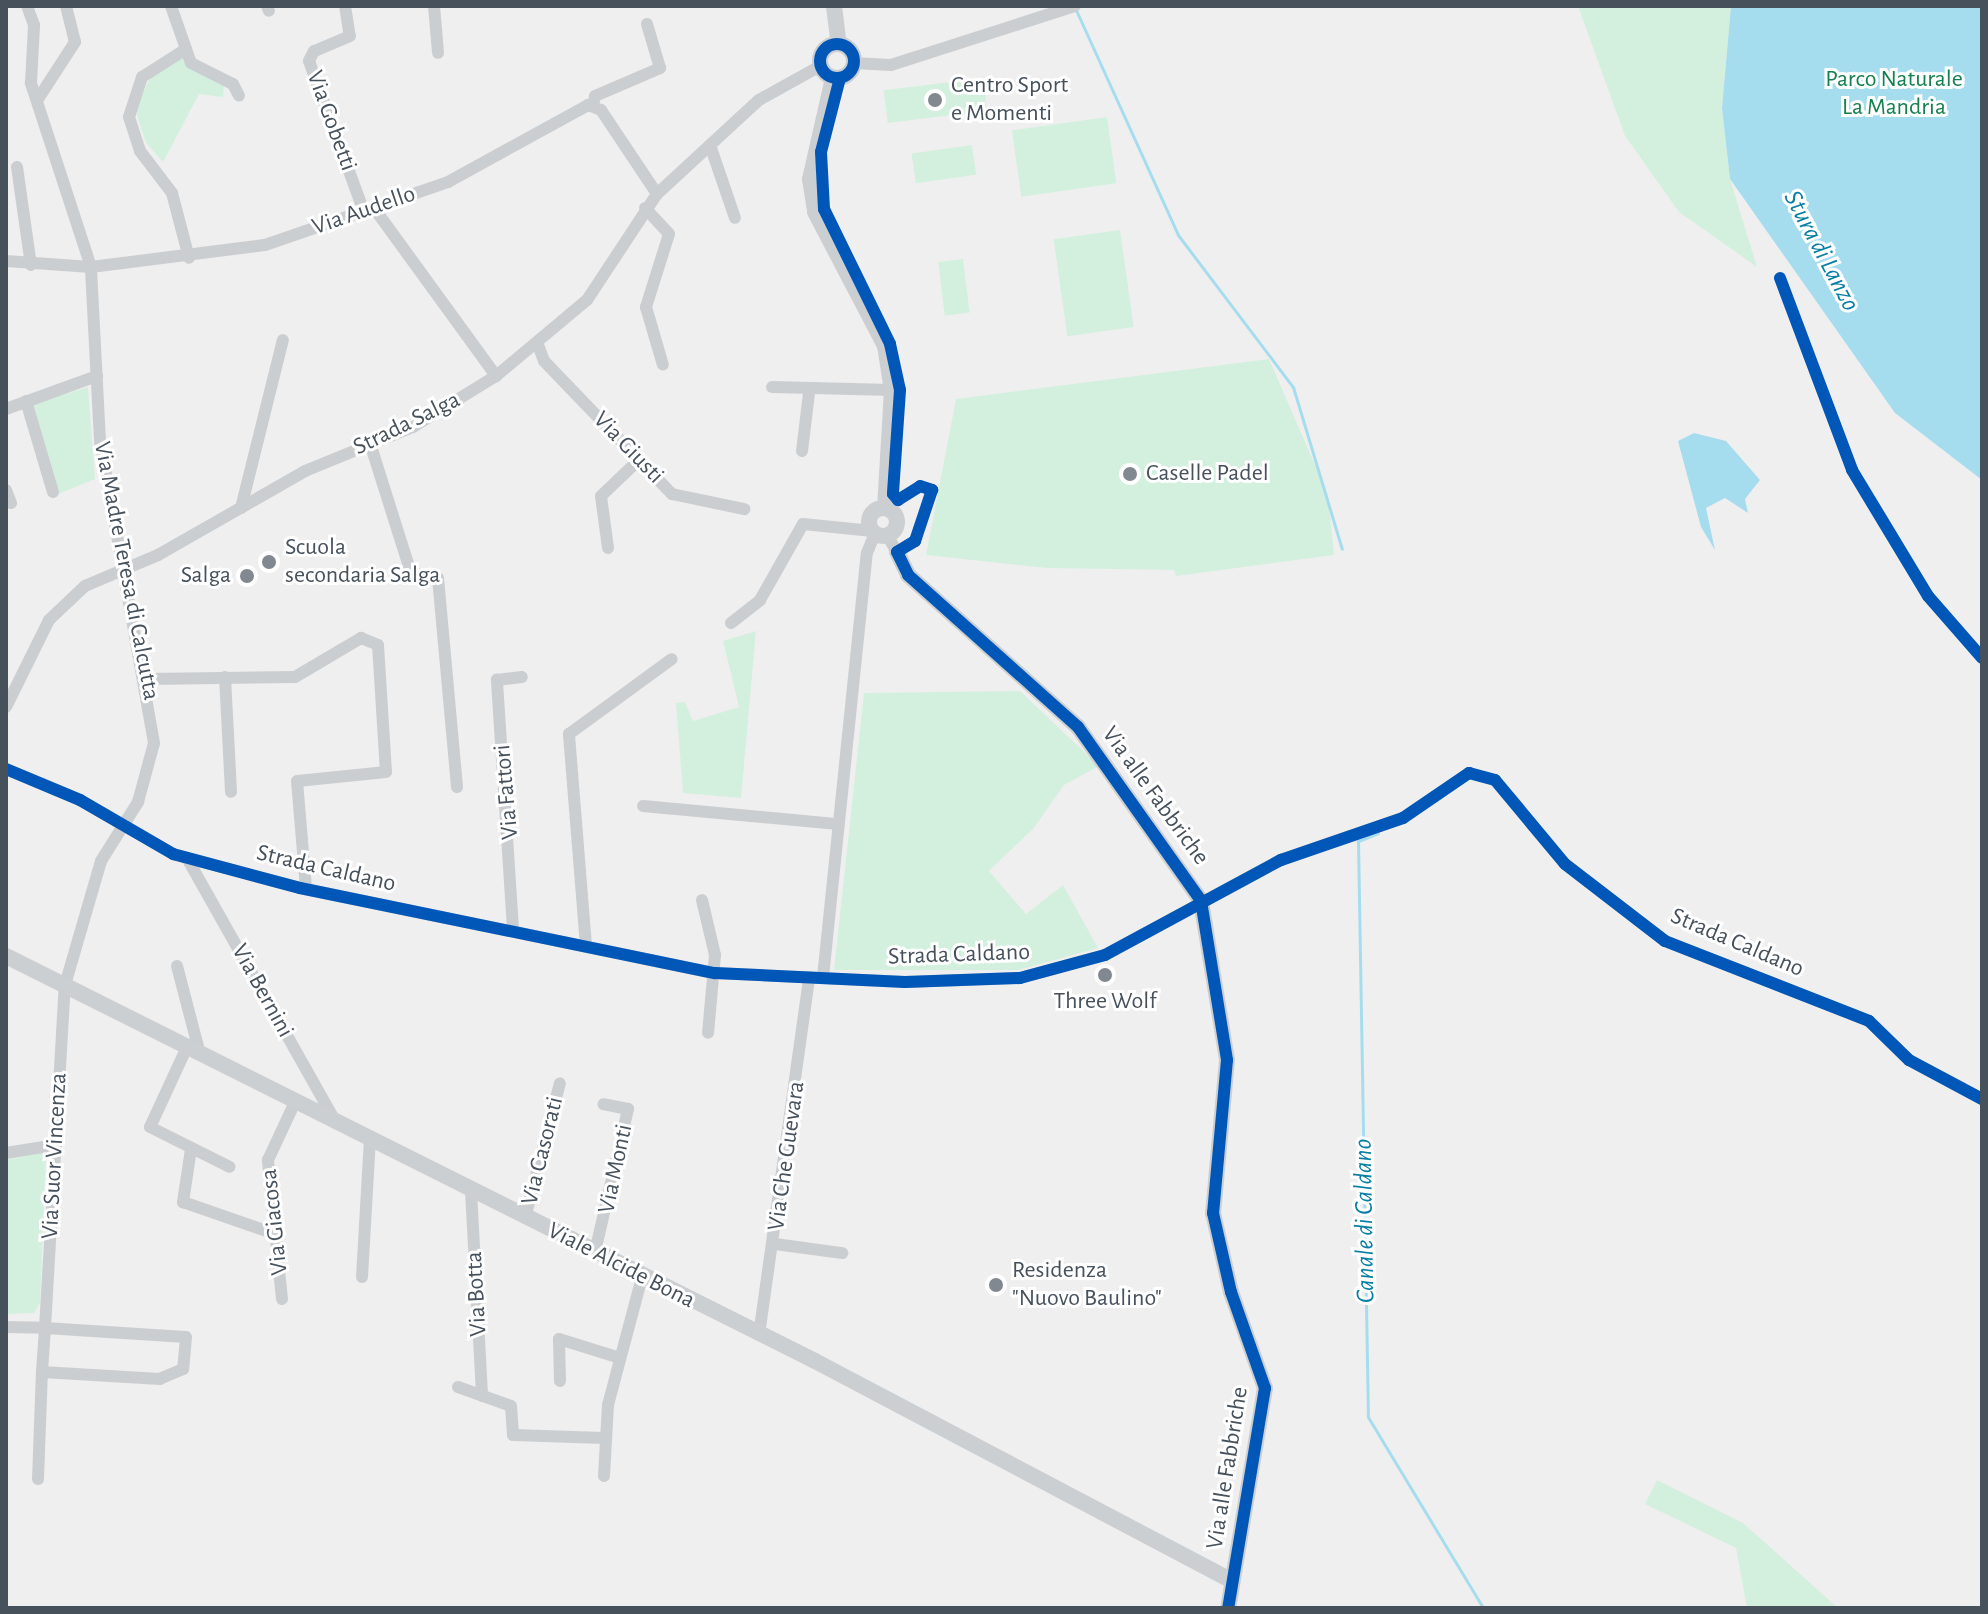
<!DOCTYPE html>
<html>
<head>
<meta charset="utf-8">
<style>
  body { margin:0 }
  #map { position:relative; width:1988px; height:1614px; overflow:hidden; background:#f0efef; font-family:"Alegreya Sans",sans-serif }
  div>[style] { position:absolute }
  [style*='--x'] { left:calc(var(--x)*1px); top:calc(var(--y)*1px); width:calc(var(--w)*1px); rotate:calc(var(--a)*1deg) }
  .green>* { inset:0; background:#d3f0df; transform-origin:0 0 }
  .water>* { inset:0; background:#a6ddee }
  .stream>* { height:3px; margin:-1.5px; padding:0 1.5px; transform-origin:1.5px; border-radius:1.5px; background:#a6ddee }
  .street>* { height:12px; margin:-6px; padding:0 6px; transform-origin:6px; border-radius:6px; background:#cbced0 }
  .secondary>* { height:16px; margin:-8px; padding:0 8px; transform-origin:8px; border-radius:8px; background:#cccfd2 }
  .secondary>.ring { margin:-8px; padding:0; box-sizing:content-box; background:none; border:16px solid #cccfd2; border-radius:50% }
  .cycleway>* { height:12px; margin:-6px; padding:0 6px; transform-origin:6px; border-radius:6px; background:#0057b8 }
  .cycleway>.ring { margin:-6px; padding:0; box-sizing:content-box; background:none; border:12px solid #0057b8; border-radius:50% }
  .dots>* { width:22px; height:22px; translate:-50% -50%; box-sizing:border-box; border:4px solid #fff; border-radius:50% }
  span { translate:-50% -50%; white-space:nowrap; text-align:center; line-height:1.15; -webkit-text-stroke:6px #fff; paint-order:stroke }
  .park-label { font-size:24px; color:#14804e }
  .poi-label { font-size:24px; color:#46515c }
  .left { translate:0 -50%; text-align:left }
  .right { translate:-100% -50%; text-align:right }
  .street-label { font-size:24px; color:#46515c }
  .water-label { font-size:26px; color:#087ea5; font-style:italic }
  .frame { position:absolute; inset:0; border:8px solid #46515c; pointer-events:none }
</style>
</head>
<body>
<div id="map">
  <div class="green">
    <div style="clip-path:polygon(1578px 6px,1731px 6px,1722px 108px,1730px 179px,1757px 267px,1679px 212px,1625px 136px)"></div>
    <div style="clip-path:polygon(184px 57px,224px 83px,223px 97px,199px 94px,163px 162px,146px 143px,135px 109px,152px 74px)"></div>
    <div style="left:983px;top:78px;width:33px;height:100px;rotate:83deg"></div>
    <div style="left:1107px;top:117px;width:67px;height:96px;rotate:82deg"></div>
    <div style="left:972px;top:145px;width:30px;height:61px;rotate:82deg"></div>
    <div style="left:1120px;top:230px;width:98px;height:67px;rotate:82deg"></div>
    <div style="left:963px;top:259px;width:54px;height:25px;rotate:83deg"></div>
    <div style="clip-path:polygon(1269px 359px,1328px 495px,1334px 555px,1176px 576px,1174px 570px,1047px 568px,926px 555px,956px 399px)"></div>
    <div style="clip-path:polygon(88px 387px,95px 479px,58px 494px,33px 404px)"></div>
    <div style="clip-path:polygon(756px 631px,741px 798px,683px 793px,676px 703px,685px 702px,693px 721px,739px 707px,723px 641px)"></div>
    <div style="clip-path:polygon(1020px 691px,1099px 766px,1064px 785px,1033px 829px,989px 871px,1026px 914px,1063px 885px,1098px 948px,1018px 970px,834px 970px,864px 693px)"></div>
    <div style="clip-path:polygon(46px 1152px,40px 1303px,34px 1313px,6px 1314px,6px 1160px)"></div>
    <div style="clip-path:polygon(1657px 1480px,1743px 1523px,1838px 1608px,1747px 1608px,1736px 1548px,1645px 1504px)"></div>
  </div>
  <div class="water">
    <div style="clip-path:polygon(1731px 6px,1982px 6px,1982px 480px,1895px 413px,1730px 179px,1722px 108px)"></div>
    <div style="clip-path:polygon(1694px 433px,1726px 441px,1760px 480px,1745px 499px,1748px 513px,1725px 498px,1706px 508px,1715px 550px,1701px 527px,1678px 441px)"></div>
  </div>
  <div class="stream">
    <div style="--x:1076;--y:10;--w:247;--a:65.6"></div>
    <div style="--x:1178;--y:235;--w:191;--a:52.9"></div>
    <div style="--x:1293;--y:387;--w:169;--a:73.2"></div>
    <div style="--x:1378;--y:833;--w:22;--a:158"></div>
    <div style="--x:1358;--y:841;--w:576;--a:89.01"></div>
    <div style="--x:1368;--y:1417;--w:223;--a:58.9"></div>
  </div>
  <div class="street">
    <div style="--x:171;--y:6;--w:60;--a:70.7"></div>
    <div style="--x:191;--y:63;--w:47;--a:26.6"></div>
    <div style="--x:233;--y:84;--w:13;--a:63"></div>
    <div style="--x:267;--y:6;--w:5;--a:68"></div>
    <div style="--x:345;--y:6;--w:30;--a:81"></div>
    <div style="--x:350;--y:36;--w:39;--a:157"></div>
    <div style="--x:314;--y:51;--w:11;--a:117"></div>
    <div style="--x:309;--y:61;--w:161;--a:70"></div>
    <div style="--x:434;--y:6;--w:47;--a:85.1"></div>
    <div style="--x:186;--y:49;--w:52;--a:147.5"></div>
    <div style="--x:142;--y:77;--w:42;--a:108"></div>
    <div style="--x:129;--y:117;--w:36;--a:72"></div>
    <div style="--x:140;--y:151;--w:53;--a:52.7"></div>
    <div style="--x:172;--y:193;--w:67;--a:75.3"></div>
    <div style="--x:854;--y:63;--w:37;--a:3"></div>
    <div style="--x:891;--y:65;--w:193;--a:-17.8"></div>
    <div style="--x:38;--y:99;--w:68;--a:-57"></div>
    <div style="--x:75;--y:42;--w:37;--a:-104"></div>
    <div style="--x:593;--y:105;--w:9;--a:-77"></div>
    <div style="--x:595;--y:96;--w:71;--a:-23.3"></div>
    <div style="--x:660;--y:68;--w:46;--a:-106.5"></div>
    <div style="--x:710;--y:145;--w:77;--a:71.1"></div>
    <div style="--x:17;--y:167;--w:99;--a:81.9"></div>
    <div style="--x:374;--y:208;--w:208;--a:54"></div>
    <div style="--x:645;--y:208;--w:35;--a:47"></div>
    <div style="--x:669;--y:234;--w:77;--a:107.5"></div>
    <div style="--x:646;--y:307;--w:60;--a:73.7"></div>
    <div style="--x:6;--y:261;--w:85;--a:4"></div>
    <div style="--x:91;--y:267;--w:175;--a:-7.2"></div>
    <div style="--x:265;--y:245;--w:194;--a:-19"></div>
    <div style="--x:448;--y:182;--w:160;--a:-28.8"></div>
    <div style="--x:588;--y:105;--w:14;--a:21"></div>
    <div style="--x:601;--y:110;--w:101;--a:56.3"></div>
    <div style="--x:538;--y:345;--w:17;--a:69"></div>
    <div style="--x:544;--y:361;--w:185;--a:46.1"></div>
    <div style="--x:672;--y:494;--w:74;--a:11.8"></div>
    <div style="--x:772;--y:387;--w:120;--a:1.4"></div>
    <div style="--x:26;--y:401;--w:95;--a:73.5"></div>
    <div style="--x:6;--y:409;--w:97;--a:-19.9"></div>
    <div style="--x:370;--y:443;--w:136;--a:72.5"></div>
    <div style="--x:411;--y:573;--w:27;--a:10"></div>
    <div style="--x:438;--y:578;--w:210;--a:84.8"></div>
    <div style="--x:802;--y:451;--w:58;--a:-83.1"></div>
    <div style="--x:6;--y:490;--w:14;--a:69"></div>
    <div style="--x:241;--y:508;--w:173;--a:-76"></div>
    <div style="--x:887;--y:535;--w:20;--a:60"></div>
    <div style="--x:608;--y:548;--w:52;--a:-97.7"></div>
    <div style="--x:601;--y:496;--w:52;--a:-43.5"></div>
    <div style="--x:731;--y:623;--w:37;--a:-38"></div>
    <div style="--x:760;--y:600;--w:87;--a:-60.5"></div>
    <div style="--x:803;--y:524;--w:70;--a:5.7"></div>
    <div style="--x:225;--y:677;--w:115;--a:87"></div>
    <div style="--x:146;--y:679;--w:149;--a:-0.8"></div>
    <div style="--x:295;--y:677;--w:77;--a:-30.6"></div>
    <div style="--x:361;--y:638;--w:18;--a:22"></div>
    <div style="--x:378;--y:645;--w:127;--a:86.4"></div>
    <div style="--x:386;--y:772;--w:89;--a:174.2"></div>
    <div style="--x:297;--y:781;--w:108;--a:85.2"></div>
    <div style="--x:6;--y:707;--w:97;--a:-63.7"></div>
    <div style="--x:49;--y:620;--w:50;--a:-43.4"></div>
    <div style="--x:85;--y:586;--w:79;--a:-23"></div>
    <div style="--x:158;--y:555;--w:169;--a:-29.7"></div>
    <div style="--x:305;--y:471;--w:117;--a:-22.2"></div>
    <div style="--x:413;--y:427;--w:97;--a:-31.6"></div>
    <div style="--x:496;--y:376;--w:119;--a:-39.9"></div>
    <div style="--x:587;--y:300;--w:127;--a:-56.6"></div>
    <div style="--x:657;--y:194;--w:139;--a:-42.7"></div>
    <div style="--x:759;--y:100;--w:70;--a:-29.1"></div>
    <div style="--x:6;--y:769;--w:80;--a:22.7"></div>
    <div style="--x:80;--y:800;--w:108;--a:30.1"></div>
    <div style="--x:173;--y:854;--w:131;--a:15"></div>
    <div style="--x:300;--y:888;--w:424;--a:11.6"></div>
    <div style="--x:715;--y:973;--w:190;--a:2.7"></div>
    <div style="--x:905;--y:982;--w:115;--a:-2"></div>
    <div style="--x:1020;--y:978;--w:88;--a:-15.1"></div>
    <div style="--x:1105;--y:955;--w:200;--a:-28.4"></div>
    <div style="--x:1281;--y:860;--w:129;--a:-19"></div>
    <div style="--x:1403;--y:818;--w:80;--a:-34.3"></div>
    <div style="--x:1469;--y:773;--w:27;--a:15"></div>
    <div style="--x:1495;--y:780;--w:109;--a:50.2"></div>
    <div style="--x:1565;--y:864;--w:126;--a:37.6"></div>
    <div style="--x:1665;--y:941;--w:219;--a:21.4"></div>
    <div style="--x:1869;--y:1021;--w:56;--a:44.3"></div>
    <div style="--x:1909;--y:1060;--w:83;--a:28.1"></div>
    <div style="--x:643;--y:806;--w:196;--a:5.3"></div>
    <div style="--x:187;--y:858;--w:302;--a:60.6"></div>
    <div style="--x:702;--y:900;--w:57;--a:76.7"></div>
    <div style="--x:715;--y:955;--w:78;--a:95.1"></div>
    <div style="--x:513;--y:929;--w:250;--a:-93.7"></div>
    <div style="--x:497;--y:680;--w:25;--a:-7"></div>
    <div style="--x:586;--y:946;--w:213;--a:-94.6"></div>
    <div style="--x:569;--y:734;--w:127;--a:-36.1"></div>
    <div style="--x:177;--y:966;--w:91;--a:75.4"></div>
    <div style="--x:823;--y:977;--w:426;--a:-84.1"></div>
    <div style="--x:867;--y:553;--w:22;--a:-68"></div>
    <div style="--x:187;--y:1047;--w:88;--a:114.8"></div>
    <div style="--x:150;--y:1127;--w:89;--a:26.6"></div>
    <div style="--x:191;--y:1149;--w:54;--a:98.6"></div>
    <div style="--x:183;--y:1202;--w:94;--a:19.2"></div>
    <div style="--x:6;--y:1153;--w:51;--a:-9.1"></div>
    <div style="--x:471;--y:1191;--w:205;--a:86.9"></div>
    <div style="--x:525;--y:1218;--w:139;--a:-75.5"></div>
    <div style="--x:775;--y:1244;--w:68;--a:7.7"></div>
    <div style="--x:595;--y:1252;--w:147;--a:-77"></div>
    <div style="--x:628;--y:1109;--w:25;--a:-169"></div>
    <div style="--x:362;--y:1277;--w:137;--a:-86.7"></div>
    <div style="--x:282;--y:1299;--w:140;--a:-95.8"></div>
    <div style="--x:268;--y:1160;--w:64;--a:-65"></div>
    <div style="--x:6;--y:1327;--w:39;--a:1"></div>
    <div style="--x:45;--y:1328;--w:344;--a:-86.7"></div>
    <div style="--x:65;--y:985;--w:129;--a:-73.8"></div>
    <div style="--x:101;--y:861;--w:70;--a:-57.9"></div>
    <div style="--x:138;--y:802;--w:61;--a:-74.8"></div>
    <div style="--x:154;--y:743;--w:307;--a:-100.1"></div>
    <div style="--x:100;--y:441;--w:174;--a:-93"></div>
    <div style="--x:91;--y:267;--w:194;--a:-108.1"></div>
    <div style="--x:31;--y:83;--w:58;--a:-87"></div>
    <div style="--x:34;--y:25;--w:20;--a:-110"></div>
    <div style="--x:45;--y:1328;--w:141;--a:3.7"></div>
    <div style="--x:186;--y:1337;--w:32;--a:95"></div>
    <div style="--x:183;--y:1369;--w:25;--a:157"></div>
    <div style="--x:160;--y:1379;--w:118;--a:-176.6"></div>
    <div style="--x:42;--y:1372;--w:44;--a:-86.1"></div>
    <div style="--x:759;--y:1335;--w:361;--a:-82"></div>
    <div style="--x:560;--y:1381;--w:42;--a:-91.4"></div>
    <div style="--x:559;--y:1339;--w:64;--a:17.3"></div>
    <div style="--x:458;--y:1387;--w:56;--a:19.7"></div>
    <div style="--x:511;--y:1406;--w:29;--a:86"></div>
    <div style="--x:513;--y:1435;--w:91;--a:1.9"></div>
    <div style="--x:604;--y:1476;--w:71;--a:-86.8"></div>
    <div style="--x:608;--y:1405;--w:132;--a:-75.1"></div>
    <div style="--x:38;--y:1479;--w:107;--a:-87.9"></div>
  </div>
  <div class="secondary">
    <div style="--x:834;--y:6;--w:38;--a:83"></div>
    <div class="ring" style="left:820px;top:44px;width:18px;height:18px"></div>
    <div style="--x:833;--y:78;--w:104;--a:102.8"></div>
    <div style="--x:810;--y:179;--w:33;--a:81"></div>
    <div style="--x:815;--y:212;--w:151;--a:62.4"></div>
    <div style="--x:885;--y:346;--w:45;--a:81"></div>
    <div style="--x:892;--y:390;--w:117;--a:93.4"></div>
    <div class="ring" style="left:869px;top:508px;width:12px;height:12px"></div>
    <div style="--x:897;--y:552;--w:25;--a:64"></div>
    <div style="--x:908;--y:575;--w:228;--a:41.8"></div>
    <div style="--x:1078;--y:727;--w:213;--a:54.7"></div>
    <div style="--x:1201;--y:901;--w:161;--a:80.7"></div>
    <div style="--x:1227;--y:1060;--w:154;--a:95.2"></div>
    <div style="--x:1213;--y:1213;--w:81;--a:77.2"></div>
    <div style="--x:1231;--y:1292;--w:102;--a:70.5"></div>
    <div style="--x:1265;--y:1388;--w:223;--a:99.5"></div>
    <div style="--x:6;--y:956;--w:905;--a:26.59"></div>
    <div style="--x:815;--y:1361;--w:472;--a:27.8"></div>
  </div>
  <div class="cycleway">
    <div class="ring" style="left:820px;top:44px;width:22px;height:22px"></div>
    <div style="--x:840;--y:78;--w:76;--a:104.4"></div>
    <div style="--x:821;--y:152;--w:57;--a:87"></div>
    <div style="--x:824;--y:209;--w:150;--a:63.9"></div>
    <div style="--x:890;--y:344;--w:47;--a:77.7"></div>
    <div style="--x:900;--y:390;--w:104;--a:93.9"></div>
    <div style="--x:893;--y:494;--w:8;--a:50"></div>
    <div style="--x:898;--y:500;--w:26;--a:-32"></div>
    <div style="--x:920;--y:486;--w:13;--a:18"></div>
    <div style="--x:932;--y:490;--w:54;--a:108.4"></div>
    <div style="--x:915;--y:541;--w:21;--a:149"></div>
    <div style="--x:897;--y:552;--w:25;--a:64"></div>
    <div style="--x:908;--y:575;--w:228;--a:41.8"></div>
    <div style="--x:1078;--y:727;--w:213;--a:54.7"></div>
    <div style="--x:1201;--y:901;--w:161;--a:80.7"></div>
    <div style="--x:1227;--y:1060;--w:154;--a:95.2"></div>
    <div style="--x:1213;--y:1213;--w:81;--a:77.2"></div>
    <div style="--x:1231;--y:1292;--w:102;--a:70.5"></div>
    <div style="--x:1265;--y:1388;--w:223;--a:99.5"></div>
    <div style="--x:1780;--y:278;--w:205;--a:69.4"></div>
    <div style="--x:1852;--y:470;--w:147;--a:58.9"></div>
    <div style="--x:1928;--y:596;--w:82;--a:48.9"></div>
    <div style="--x:6;--y:769;--w:80;--a:22.7"></div>
    <div style="--x:80;--y:800;--w:108;--a:30.1"></div>
    <div style="--x:173;--y:854;--w:131;--a:15"></div>
    <div style="--x:300;--y:888;--w:424;--a:11.6"></div>
    <div style="--x:715;--y:973;--w:190;--a:2.7"></div>
    <div style="--x:905;--y:982;--w:115;--a:-2"></div>
    <div style="--x:1020;--y:978;--w:88;--a:-15.1"></div>
    <div style="--x:1105;--y:955;--w:200;--a:-28.4"></div>
    <div style="--x:1281;--y:860;--w:129;--a:-19"></div>
    <div style="--x:1403;--y:818;--w:80;--a:-34.3"></div>
    <div style="--x:1469;--y:773;--w:27;--a:15"></div>
    <div style="--x:1495;--y:780;--w:109;--a:50.2"></div>
    <div style="--x:1565;--y:864;--w:126;--a:37.6"></div>
    <div style="--x:1665;--y:941;--w:219;--a:21.4"></div>
    <div style="--x:1869;--y:1021;--w:56;--a:44.3"></div>
    <div style="--x:1909;--y:1060;--w:83;--a:28.1"></div>
  </div>
  <div class="dots">
    <div style="left:935px;top:100px;background:#82888f"></div>
    <div style="left:1130px;top:474px;background:#82888f"></div>
    <div style="left:269px;top:562px;background:#82888f"></div>
    <div style="left:247px;top:576px;background:#82888f"></div>
    <div style="left:1105px;top:975px;background:#82888f"></div>
    <div style="left:996px;top:1285px;background:#82888f"></div>
  </div>
  <div class="park-label">
    <span style="left:1894px;top:94px">Parco Naturale<br>La Mandria</span>
  </div>
  <div class="poi-label">
    <span class="left" style="left:951px;top:100px">Centro Sport<br>e Momenti</span>
    <span class="left" style="left:1146px;top:474px">Caselle Padel</span>
    <span class="left" style="left:285px;top:562px">Scuola<br>secondaria Salga</span>
    <span class="right" style="left:231px;top:576px">Salga</span>
    <span style="left:1105px;top:1002px">Three Wolf</span>
    <span class="left" style="left:1012px;top:1285px">Residenza<br>"Nuovo Baulino"</span>
  </div>
  <div class="street-label">
    <span style="left:331px;top:121px;rotate:70deg">Via Gobetti</span>
    <span style="left:364px;top:211px;rotate:-19deg">Via Audello</span>
    <span style="left:407px;top:424px;rotate:-26deg">Strada Salga</span>
    <span style="left:628px;top:448px;rotate:46deg">Via Giusti</span>
    <span style="left:126px;top:571px;rotate:79deg">Via Madre Teresa di Calcutta</span>
    <span style="left:507px;top:792px;rotate:-95deg">Via Fattori</span>
    <span style="left:1155px;top:796px;rotate:54deg">Via alle Fabbriche</span>
    <span style="left:326px;top:869px;rotate:13deg">Strada Caldano</span>
    <span style="left:1737px;top:943px;rotate:23deg">Strada Caldano</span>
    <span style="left:959px;top:955px;rotate:-2deg">Strada Caldano</span>
    <span style="left:262px;top:991px;rotate:61deg">Via Bernini</span>
    <span style="left:543px;top:1151px;rotate:-76deg">Via Casorati</span>
    <span style="left:55px;top:1156px;rotate:-87deg">Via Suor Vincenza</span>
    <span style="left:787px;top:1156px;rotate:-82deg">Via Che Guevara</span>
    <span style="left:616px;top:1169px;rotate:-78deg">Via Monti</span>
    <span style="left:275px;top:1222px;rotate:-96deg">Via Giacosa</span>
    <span style="left:621px;top:1266px;rotate:27deg">Viale Alcide Bona</span>
    <span style="left:477px;top:1294px;rotate:-93deg">Via Botta</span>
    <span style="left:1228px;top:1468px;rotate:-81deg">Via alle Fabbriche</span>
  </div>
  <div class="water-label">
    <span style="left:1821px;top:251px;rotate:62deg">Stura di Lanzo</span>
    <span style="left:1365px;top:1221px;rotate:-91deg">Canale di Caldano</span>
  </div>
  <div class="frame"></div>
</div>
</body>
</html>
